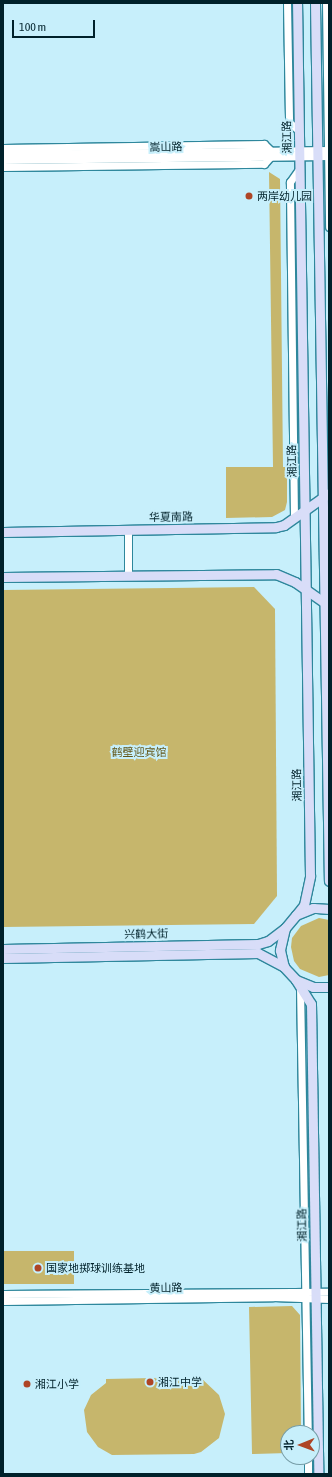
<!DOCTYPE html>
<html>
<head>
<meta charset="utf-8">
<style>
  body { margin:0 }
  #map { position:relative; width:332px; height:1477px; overflow:hidden; background:#c7effb; font-family:"Asap Condensed","Noto Sans SC",sans-serif }
  div>[style] { position:absolute }
  [style*='--x'] { left:calc(var(--x)*1px); top:calc(var(--y)*1px); width:calc(var(--w)*1px); rotate:calc(var(--a)*1deg) }
  .green>* { inset:0; background:#c6b66c; transform-origin:0 0 }
  .roads { filter:drop-shadow(1px 0 #2e879c) drop-shadow(-1px 0 #2e879c) drop-shadow(0 1px #2e879c) drop-shadow(0 -1px #2e879c) }
  .minor>* { height:7px; margin:-3.5px; padding:0 3.5px; transform-origin:3.5px; border-radius:3.5px; background:#fff }
  .major>* { height:9px; margin:-4.5px; padding:0 4.5px; transform-origin:4.5px; border-radius:4.5px; background:#d8ddf8 }
  .dots>* { width:11px; height:11px; translate:-50% -50%; box-sizing:border-box; border:2px solid #c7effb; border-radius:50% }
  span { translate:-50% -50%; white-space:nowrap; text-align:center; line-height:1.15; -webkit-text-stroke:4px #c7effb; paint-order:stroke }
  .street-label { font-size:11px; color:#00212a }
  .poi-label { font-size:11px; color:#00212a }
  .left { translate:0 -50%; text-align:left }
  .park-label { font-size:11px; color:#63571a }
  .frame { position:absolute; inset:0; border:4px solid #00212a; pointer-events:none }
  .north { position:absolute; left:280px; top:1425px; width:40px; height:40px; box-sizing:border-box; background:#c7effb; border:1px solid #779da7; border-radius:50%; rotate:269deg; font-size:11px; font-weight:700; line-height:16px; text-align:center; color:#00212a }
  .north::after { content:''; display:block; margin:auto; width:14px; height:18px; background:#ae4526; clip-path:polygon(50% 0,100% 100%,50% 72%,0 100%) }
  .scale { position:absolute; left:12px; top:20px; width:83px; height:18px; box-sizing:border-box; border:2px solid #00212a; border-top:0; padding-left:5px; font-size:12px; line-height:14px; white-space:nowrap; color:#00212a; -webkit-text-stroke:3px #c7effb; paint-order:stroke }
</style>
</head>
<body>
<div id="map">
  <div class="green">
    <div style="clip-path:polygon(269px 172px,280px 179px,283px 467px,287px 467px,287px 502px,285px 510px,272px 517px,226px 518px,226px 467px,273px 467px)"></div>
    <div style="clip-path:polygon(254px 587px,275px 609px,277px 896px,254px 924px,3px 927px,3px 590px)"></div>
    <div style="clip-path:polygon(319px 918px,329px 920px,329px 975px,319px 977px,300px 969px,294px 961px,291px 947px,292px 938px,301px 926px)"></div>
    <div style="left:74px;top:1251px;width:33px;height:71px;rotate:90deg"></div>
    <div style="clip-path:polygon(292px 1306px,300px 1315px,301px 1433px,288px 1433px,288px 1453px,252px 1454px,249px 1307px)"></div>
    <div style="clip-path:polygon(200px 1377px,219px 1395px,225px 1414px,219px 1438px,201px 1452px,194px 1454px,112px 1455px,98px 1447px,87px 1432px,84px 1410px,91px 1395px,106px 1383px,106px 1379px)"></div>
  </div>
  <div class="roads">
    <div class="minor">
      <div style="--x:287;--y:3;--w:119;--a:89"></div>
      <div style="--x:289;--y:122;--w:13;--a:42"></div>
      <div style="--x:326;--y:3;--w:224;--a:89.2"></div>
      <div style="--x:3;--y:148;--w:261;--a:-0.9"></div>
      <div style="--x:264;--y:144;--w:10;--a:45"></div>
      <div style="--x:3;--y:154;--w:326;--a:-0.7"></div>
      <div style="--x:3;--y:160;--w:326;--a:-0.7"></div>
      <div style="--x:3;--y:167;--w:261;--a:-0.7"></div>
      <div style="--x:264;--y:164;--w:9;--a:-49"></div>
      <div style="--x:294;--y:517;--w:335;--a:-90.7"></div>
      <div style="--x:290;--y:182;--w:16;--a:-55"></div>
      <div style="--x:128;--y:529;--w:47;--a:90"></div>
      <div style="--x:300;--y:987;--w:446;--a:89"></div>
      <div style="--x:3;--y:1294;--w:326;--a:-0.4"></div>
      <div style="--x:3;--y:1301;--w:270;--a:-0.8"></div>
      <div style="--x:273;--y:1297;--w:56;--a:2"></div>
      <div style="--x:308;--y:1457;--w:17;--a:90"></div>
    </div>
    <div class="major">
      <div style="--x:315;--y:3;--w:878;--a:89.09"></div>
      <div style="--x:3;--y:532;--w:273;--a:-1"></div>
      <div style="--x:276;--y:527;--w:8;--a:-14"></div>
      <div style="--x:284;--y:525;--w:55;--a:-35.4"></div>
      <div style="--x:3;--y:577;--w:273;--a:-0.6"></div>
      <div style="--x:276;--y:574;--w:21;--a:23"></div>
      <div style="--x:295;--y:582;--w:39;--a:35"></div>
      <div style="--x:329;--y:909;--w:16;--a:-176"></div>
      <div style="--x:313;--y:908;--w:18;--a:158"></div>
      <div style="--x:296;--y:915;--w:17;--a:130"></div>
      <div style="--x:285;--y:928;--w:23;--a:103"></div>
      <div style="--x:280;--y:950;--w:17;--a:77"></div>
      <div style="--x:284;--y:967;--w:18;--a:47"></div>
      <div style="--x:296;--y:980;--w:18;--a:22"></div>
      <div style="--x:313;--y:987;--w:16;--a:0"></div>
      <div style="--x:296;--y:915;--w:13;--a:-51"></div>
      <div style="--x:304;--y:905;--w:30;--a:-78"></div>
      <div style="--x:310;--y:876;--w:873;--a:-90.85"></div>
      <div style="--x:3;--y:949;--w:255;--a:-1.1"></div>
      <div style="--x:258;--y:944;--w:10;--a:-17"></div>
      <div style="--x:268;--y:941;--w:21;--a:-37"></div>
      <div style="--x:3;--y:958;--w:255;--a:-1.1"></div>
      <div style="--x:258;--y:953;--w:30;--a:28"></div>
      <div style="--x:296;--y:980;--w:28;--a:58"></div>
      <div style="--x:311;--y:1004;--w:470;--a:89.1"></div>
    </div>
  </div>
  <div class="dots">
    <div style="left:249px;top:196px;background:#ae4526"></div>
    <div style="left:38px;top:1268px;background:#ae4526"></div>
    <div style="left:150px;top:1382px;background:#ae4526"></div>
    <div style="left:27px;top:1384px;background:#ae4526"></div>
  </div>
  <div class="street-label">
    <span style="left:287px;top:137px;rotate:-91deg">湘江路</span>
    <span style="left:166px;top:147px;rotate:-1deg">嵩山路</span>
    <span style="left:292px;top:461px;rotate:-91deg">湘江路</span>
    <span style="left:171px;top:517px;rotate:-1deg">华夏南路</span>
    <span style="left:297px;top:785px;rotate:-91deg">湘江路</span>
    <span style="left:146px;top:934px;rotate:-1deg">兴鹤大街</span>
    <span style="left:302px;top:1225px;rotate:-91deg">湘江路</span>
    <span style="left:166px;top:1288px;rotate:-1deg">黄山路</span>
  </div>
  <div class="poi-label">
    <span class="left" style="left:257px;top:196px">两岸幼儿园</span>
    <span class="left" style="left:46px;top:1268px">国家地掷球训练基地</span>
    <span class="left" style="left:158px;top:1382px">湘江中学</span>
    <span class="left" style="left:35px;top:1384px">湘江小学</span>
  </div>
  <div class="park-label">
    <span style="left:139px;top:752px">鹤壁迎宾馆</span>
  </div>
  <div class="frame"></div>
  <div class="north">北</div>
  <div class="scale">100 m</div>
</div>
</body>
</html>
